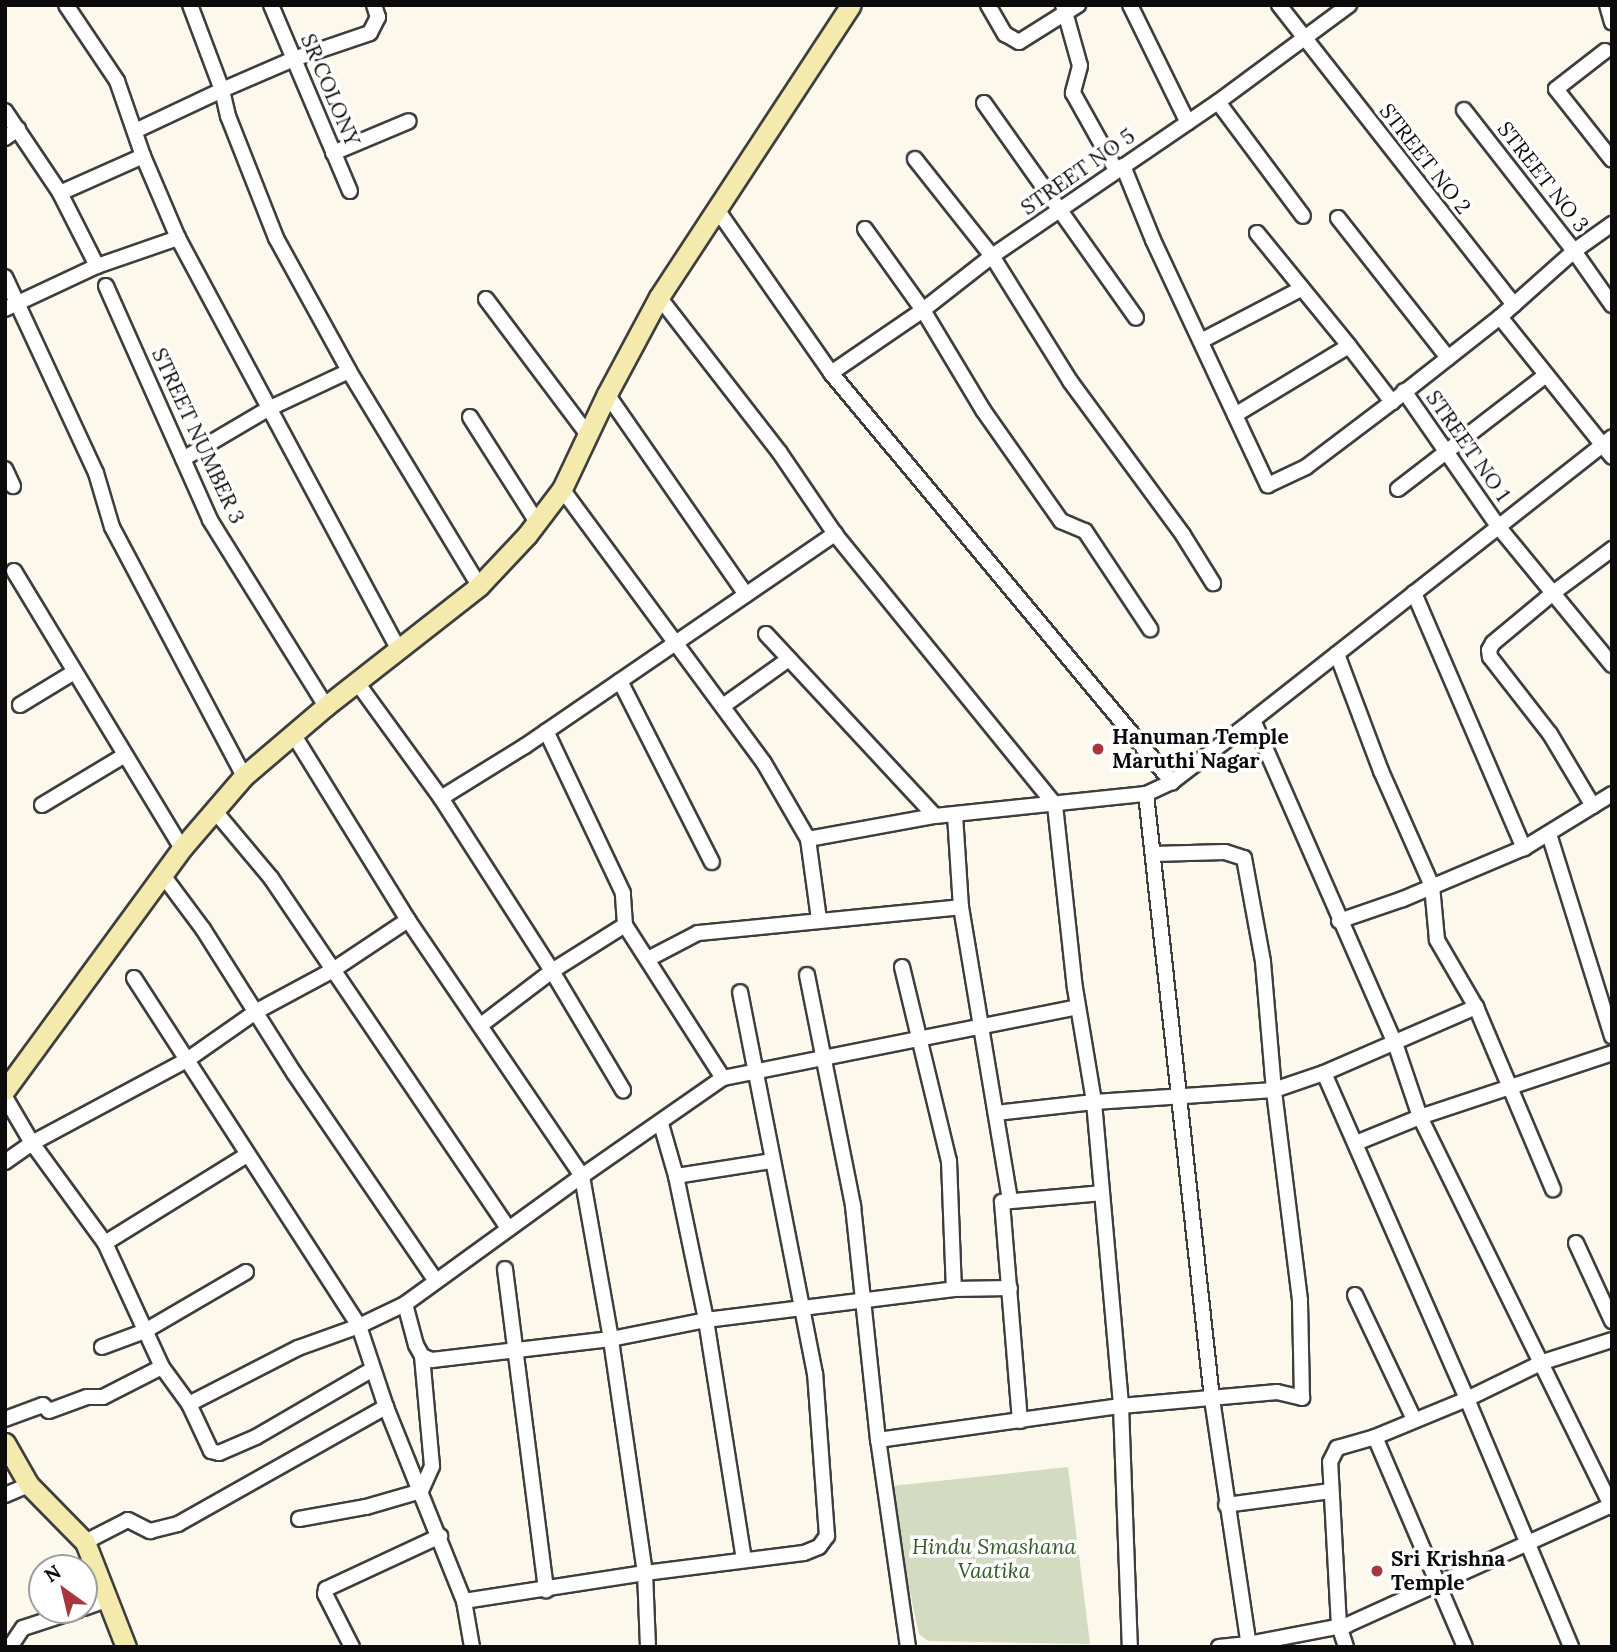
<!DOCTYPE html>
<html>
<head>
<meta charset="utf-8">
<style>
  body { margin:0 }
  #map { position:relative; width:1617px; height:1652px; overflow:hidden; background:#fcf8eb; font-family:Lora,serif }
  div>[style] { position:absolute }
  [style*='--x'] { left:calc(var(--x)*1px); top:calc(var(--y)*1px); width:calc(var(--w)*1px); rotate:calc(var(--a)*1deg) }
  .cemetery>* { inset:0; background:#d3dbc0 }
  .roads { filter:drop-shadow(2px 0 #3e3e3e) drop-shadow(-2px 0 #3e3e3e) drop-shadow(0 2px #3e3e3e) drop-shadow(0 -2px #3e3e3e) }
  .street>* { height:14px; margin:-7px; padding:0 7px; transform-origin:7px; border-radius:7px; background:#fff }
  .secondary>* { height:19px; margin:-9.5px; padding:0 9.5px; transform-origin:9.5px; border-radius:9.5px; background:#f4eaae }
  .dots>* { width:19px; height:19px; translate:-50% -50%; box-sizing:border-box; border:4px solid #fff; border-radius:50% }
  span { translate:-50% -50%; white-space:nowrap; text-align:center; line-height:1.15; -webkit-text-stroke:7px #fff; paint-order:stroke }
  .street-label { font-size:21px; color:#0b0b0b }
  .poi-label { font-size:21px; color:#0b0b0b; font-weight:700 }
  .left { translate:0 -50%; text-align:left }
  .park-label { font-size:21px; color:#315925; font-style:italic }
  .frame { position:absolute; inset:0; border:7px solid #0b0b0b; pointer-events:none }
  .north { position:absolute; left:28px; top:1554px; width:70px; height:70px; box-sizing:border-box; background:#fff; border:2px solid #9d9d9d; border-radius:50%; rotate:326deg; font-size:19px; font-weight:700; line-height:28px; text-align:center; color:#0b0b0b }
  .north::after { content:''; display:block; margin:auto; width:24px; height:32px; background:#a7363f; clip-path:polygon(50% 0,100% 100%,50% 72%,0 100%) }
</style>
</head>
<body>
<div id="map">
  <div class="cemetery">
    <div style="clip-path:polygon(1068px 1467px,1090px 1644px,928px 1641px,919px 1634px,898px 1537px,892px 1486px)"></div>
  </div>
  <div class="roads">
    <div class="street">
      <div style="--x:66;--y:5;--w:92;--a:56.1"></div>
      <div style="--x:117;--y:81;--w:79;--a:70.9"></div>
      <div style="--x:143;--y:156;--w:89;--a:66.9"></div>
      <div style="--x:178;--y:238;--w:468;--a:61.8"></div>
      <div style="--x:271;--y:5;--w:202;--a:67"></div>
      <div style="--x:374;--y:5;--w:13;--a:72"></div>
      <div style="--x:378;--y:17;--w:18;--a:117"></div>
      <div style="--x:370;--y:33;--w:78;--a:161.3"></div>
      <div style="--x:296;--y:58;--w:81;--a:156.6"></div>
      <div style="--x:222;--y:90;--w:27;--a:77"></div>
      <div style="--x:228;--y:116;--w:131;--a:68.5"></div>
      <div style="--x:276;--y:238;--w:152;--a:61.2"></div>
      <div style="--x:349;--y:371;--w:251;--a:58.8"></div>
      <div style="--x:988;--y:5;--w:34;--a:60"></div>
      <div style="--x:1005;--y:34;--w:16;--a:30"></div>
      <div style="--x:1019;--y:42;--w:70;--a:-32.1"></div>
      <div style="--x:1063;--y:5;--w:63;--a:74.4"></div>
      <div style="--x:1080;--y:66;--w:28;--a:105"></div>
      <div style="--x:1073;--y:93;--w:88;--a:60.8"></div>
      <div style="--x:1130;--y:5;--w:131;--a:63.8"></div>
      <div style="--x:1279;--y:5;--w:381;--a:51.9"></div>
      <div style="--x:1607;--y:5;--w:18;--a:74"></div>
      <div style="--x:1605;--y:51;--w:62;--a:142.2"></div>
      <div style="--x:1556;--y:89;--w:90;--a:51.7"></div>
      <div style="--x:1218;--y:102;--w:142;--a:53.3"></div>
      <div style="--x:984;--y:103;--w:263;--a:54.7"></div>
      <div style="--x:1464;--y:110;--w:179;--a:52"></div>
      <div style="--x:1574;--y:251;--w:66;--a:54.9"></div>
      <div style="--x:5;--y:111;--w:99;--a:56.1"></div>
      <div style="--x:60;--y:193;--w:82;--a:63.1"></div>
      <div style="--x:135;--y:131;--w:96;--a:-25.2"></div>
      <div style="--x:222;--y:90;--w:91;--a:-110.6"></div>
      <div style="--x:5;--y:138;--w:16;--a:-35"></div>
      <div style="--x:333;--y:153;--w:82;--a:-22.8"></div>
      <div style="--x:915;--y:159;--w:124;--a:51.6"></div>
      <div style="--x:992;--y:256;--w:147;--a:58"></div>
      <div style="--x:1070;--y:381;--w:191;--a:53.7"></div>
      <div style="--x:1183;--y:535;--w:57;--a:58"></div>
      <div style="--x:1123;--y:166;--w:80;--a:67.9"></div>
      <div style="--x:1153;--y:240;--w:271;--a:64.9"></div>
      <div style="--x:1268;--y:485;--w:42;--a:-25.3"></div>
      <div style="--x:1306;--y:467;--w:108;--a:-37.1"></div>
      <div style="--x:1392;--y:402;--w:137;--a:-38.2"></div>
      <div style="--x:1500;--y:317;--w:99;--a:-41.7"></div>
      <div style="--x:1574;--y:251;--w:47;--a:-35.4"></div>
      <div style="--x:60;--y:193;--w:91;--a:-24"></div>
      <div style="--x:716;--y:208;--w:201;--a:55.1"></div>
      <div style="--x:831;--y:373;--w:533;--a:50.18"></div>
      <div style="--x:1338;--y:218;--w:178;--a:51.8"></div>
      <div style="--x:865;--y:229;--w:100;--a:54.4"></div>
      <div style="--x:923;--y:310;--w:117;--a:59"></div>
      <div style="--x:983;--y:410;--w:136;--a:54.9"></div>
      <div style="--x:1061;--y:521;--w:26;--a:23"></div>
      <div style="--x:1085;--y:531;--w:118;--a:56.4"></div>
      <div style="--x:1257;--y:233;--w:146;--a:50.8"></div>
      <div style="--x:5;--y:277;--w:216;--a:65.1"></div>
      <div style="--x:96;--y:473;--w:56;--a:73.5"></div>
      <div style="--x:112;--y:527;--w:282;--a:62.1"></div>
      <div style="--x:106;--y:286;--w:256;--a:66"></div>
      <div style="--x:210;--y:520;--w:219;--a:58.1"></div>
      <div style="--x:659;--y:297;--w:197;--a:52.2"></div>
      <div style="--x:780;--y:453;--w:98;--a:55.8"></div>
      <div style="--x:835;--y:534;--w:349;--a:50.9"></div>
      <div style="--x:1055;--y:805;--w:184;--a:83.8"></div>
      <div style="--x:1075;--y:988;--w:116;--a:80.5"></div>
      <div style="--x:1094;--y:1102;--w:305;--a:84.9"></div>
      <div style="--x:1121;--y:1406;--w:241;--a:87.9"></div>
      <div style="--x:486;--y:299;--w:170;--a:53.1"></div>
      <div style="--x:5;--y:309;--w:102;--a:-25.1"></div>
      <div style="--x:97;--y:266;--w:86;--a:-19.1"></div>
      <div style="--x:1500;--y:317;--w:179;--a:51.3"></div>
      <div style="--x:1201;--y:341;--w:113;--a:-27.5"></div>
      <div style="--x:831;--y:373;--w:112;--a:-34.4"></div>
      <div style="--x:923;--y:310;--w:88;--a:-38"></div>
      <div style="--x:992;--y:256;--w:273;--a:-34.3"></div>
      <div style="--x:1218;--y:102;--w:163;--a:-36.5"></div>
      <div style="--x:1404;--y:391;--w:163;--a:55.2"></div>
      <div style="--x:1497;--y:525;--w:181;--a:50.6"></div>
      <div style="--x:607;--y:394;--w:244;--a:55.3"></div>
      <div style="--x:1235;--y:415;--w:133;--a:-31.2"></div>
      <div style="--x:1349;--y:346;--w:71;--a:52.5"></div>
      <div style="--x:470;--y:417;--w:125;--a:57.5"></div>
      <div style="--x:183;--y:459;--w:99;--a:-30.5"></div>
      <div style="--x:268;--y:409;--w:89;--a:-25.1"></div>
      <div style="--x:5;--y:469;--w:19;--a:65"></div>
      <div style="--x:562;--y:489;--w:340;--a:53.6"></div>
      <div style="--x:764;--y:763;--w:88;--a:59.9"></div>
      <div style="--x:808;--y:839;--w:81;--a:82.2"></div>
      <div style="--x:1398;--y:489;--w:187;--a:-37.6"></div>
      <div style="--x:14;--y:571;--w:324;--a:58.8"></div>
      <div style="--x:1414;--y:593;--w:278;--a:66.7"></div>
      <div style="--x:766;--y:634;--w:248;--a:47.1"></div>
      <div style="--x:1337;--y:654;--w:125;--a:69.4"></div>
      <div style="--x:1381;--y:771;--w:126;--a:66.1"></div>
      <div style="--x:1432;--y:886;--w:54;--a:84.7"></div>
      <div style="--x:1437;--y:940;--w:78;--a:59.8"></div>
      <div style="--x:356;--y:681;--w:145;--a:54"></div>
      <div style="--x:441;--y:798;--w:99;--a:-31.8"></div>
      <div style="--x:525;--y:746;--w:376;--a:-34.4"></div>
      <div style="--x:620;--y:681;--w:203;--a:63.1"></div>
      <div style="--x:20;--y:705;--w:63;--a:-31.4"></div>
      <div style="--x:723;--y:706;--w:81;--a:-35.5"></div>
      <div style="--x:1253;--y:720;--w:353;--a:66.3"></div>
      <div style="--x:1395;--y:1043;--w:78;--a:71.3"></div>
      <div style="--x:1420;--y:1117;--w:435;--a:63.8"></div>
      <div style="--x:1146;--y:794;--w:609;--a:83.77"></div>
      <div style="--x:1212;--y:1399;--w:251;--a:81.5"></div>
      <div style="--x:441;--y:798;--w:206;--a:57.3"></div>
      <div style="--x:552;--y:971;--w:139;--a:59.2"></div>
      <div style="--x:42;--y:805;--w:97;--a:-31.1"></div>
      <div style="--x:1593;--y:806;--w:84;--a:-120.8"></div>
      <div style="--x:1550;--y:734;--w:98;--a:-127.9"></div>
      <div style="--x:1490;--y:657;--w:7;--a:-98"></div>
      <div style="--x:1489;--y:650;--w:8;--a:-60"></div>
      <div style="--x:1493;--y:643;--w:78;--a:-39.8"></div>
      <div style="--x:1553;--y:593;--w:74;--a:-36.7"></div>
      <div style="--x:214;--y:810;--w:89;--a:50"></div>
      <div style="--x:271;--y:878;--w:423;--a:55.9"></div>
      <div style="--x:955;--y:815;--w:92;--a:86.3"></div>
      <div style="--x:961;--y:907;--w:298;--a:80.5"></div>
      <div style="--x:1549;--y:834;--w:212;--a:72.7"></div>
      <div style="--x:808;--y:839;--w:129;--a:-10.3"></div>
      <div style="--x:935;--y:816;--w:212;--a:-6"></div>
      <div style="--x:1146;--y:794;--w:29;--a:-25"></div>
      <div style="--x:1172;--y:782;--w:102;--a:-37.4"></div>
      <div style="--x:1253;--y:720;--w:457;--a:-38.2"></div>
      <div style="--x:1153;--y:854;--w:72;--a:-1.6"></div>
      <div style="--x:1225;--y:852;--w:20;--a:18"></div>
      <div style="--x:1244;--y:858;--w:106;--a:79.6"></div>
      <div style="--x:1263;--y:962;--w:128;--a:85.1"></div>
      <div style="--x:1274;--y:1090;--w:53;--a:-18.8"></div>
      <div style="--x:1324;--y:1073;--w:166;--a:-23.5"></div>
      <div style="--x:1476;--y:1007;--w:198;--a:67.1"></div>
      <div style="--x:162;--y:874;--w:69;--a:53.3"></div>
      <div style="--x:203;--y:929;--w:170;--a:57.7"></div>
      <div style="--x:294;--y:1073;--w:250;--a:55.7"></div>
      <div style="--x:1339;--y:921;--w:68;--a:-19"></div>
      <div style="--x:1403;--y:899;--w:131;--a:-22.9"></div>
      <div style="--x:1524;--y:848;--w:103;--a:-31.5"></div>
      <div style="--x:625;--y:925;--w:182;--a:57.4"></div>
      <div style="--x:648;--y:959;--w:56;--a:-27.5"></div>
      <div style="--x:698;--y:933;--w:264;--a:-5.6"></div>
      <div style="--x:902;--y:967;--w:200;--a:76.4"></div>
      <div style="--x:949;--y:1161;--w:128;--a:87.8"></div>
      <div style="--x:807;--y:975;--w:236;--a:78.7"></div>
      <div style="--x:853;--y:1206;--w:235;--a:83.9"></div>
      <div style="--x:134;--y:978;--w:414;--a:57.1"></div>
      <div style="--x:359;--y:1326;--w:85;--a:71.6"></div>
      <div style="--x:386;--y:1407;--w:209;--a:68.1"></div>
      <div style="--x:464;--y:1601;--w:47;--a:80.1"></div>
      <div style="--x:481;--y:1025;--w:89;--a:-37.3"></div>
      <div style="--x:552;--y:971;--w:86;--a:-32.2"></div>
      <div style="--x:625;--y:925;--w:32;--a:-94"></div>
      <div style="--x:623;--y:893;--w:179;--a:-115.4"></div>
      <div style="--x:1324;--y:1073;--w:356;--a:66.3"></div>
      <div style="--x:1467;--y:1399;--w:269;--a:67.2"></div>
      <div style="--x:5;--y:1097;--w:53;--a:59.6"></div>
      <div style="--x:32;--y:1143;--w:124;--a:53.9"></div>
      <div style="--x:105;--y:1243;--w:136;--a:65.3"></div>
      <div style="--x:162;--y:1367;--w:46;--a:53.9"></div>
      <div style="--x:189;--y:1404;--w:52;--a:64.9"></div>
      <div style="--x:211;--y:1451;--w:8;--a:14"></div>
      <div style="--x:219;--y:1453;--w:40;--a:-23.4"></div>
      <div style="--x:256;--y:1437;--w:135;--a:-30.2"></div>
      <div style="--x:661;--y:1124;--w:54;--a:73.9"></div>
      <div style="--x:676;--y:1176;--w:147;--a:78.2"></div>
      <div style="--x:706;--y:1320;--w:243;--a:81"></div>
      <div style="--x:1356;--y:1143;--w:69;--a:-22.1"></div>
      <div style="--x:1420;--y:1117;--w:202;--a:-18.4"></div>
      <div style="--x:5;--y:1162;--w:33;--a:-35"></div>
      <div style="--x:32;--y:1143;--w:176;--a:-28.2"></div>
      <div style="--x:187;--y:1060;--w:85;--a:-35"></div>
      <div style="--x:257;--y:1011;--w:86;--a:-28.3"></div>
      <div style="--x:333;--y:970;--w:90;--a:-33.7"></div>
      <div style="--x:676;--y:1176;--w:97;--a:-8.9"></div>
      <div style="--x:105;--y:1243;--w:167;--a:-31.8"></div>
      <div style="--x:1576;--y:1243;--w:86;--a:65.2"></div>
      <div style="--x:505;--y:1269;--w:324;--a:82.7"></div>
      <div style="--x:1355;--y:1295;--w:137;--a:64.6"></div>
      <div style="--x:405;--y:1304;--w:42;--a:75"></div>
      <div style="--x:416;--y:1345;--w:13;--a:61"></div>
      <div style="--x:422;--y:1356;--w:11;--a:22"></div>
      <div style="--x:432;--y:1360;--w:180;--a:-6.7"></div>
      <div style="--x:611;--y:1339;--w:97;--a:-11.3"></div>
      <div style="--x:706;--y:1320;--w:250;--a:-7.1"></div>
      <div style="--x:954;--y:1289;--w:56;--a:-1"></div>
      <div style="--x:102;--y:1347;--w:46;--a:-20.4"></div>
      <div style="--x:145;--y:1331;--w:117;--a:-30.3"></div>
      <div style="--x:189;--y:1404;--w:123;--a:-27.2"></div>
      <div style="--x:298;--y:1348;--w:65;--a:-19.8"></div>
      <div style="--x:359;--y:1326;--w:51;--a:-25.6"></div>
      <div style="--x:405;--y:1304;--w:218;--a:-35.9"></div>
      <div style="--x:582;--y:1176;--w:310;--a:-124.2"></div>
      <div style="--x:408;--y:920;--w:219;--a:-121.7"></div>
      <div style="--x:5;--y:1419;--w:40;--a:-20.2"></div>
      <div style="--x:43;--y:1405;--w:8;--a:45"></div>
      <div style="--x:49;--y:1411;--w:40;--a:-20.2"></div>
      <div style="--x:87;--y:1397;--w:16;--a:0"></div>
      <div style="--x:103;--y:1397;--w:66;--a:-27"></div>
      <div style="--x:1020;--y:1421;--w:220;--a:-94.7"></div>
      <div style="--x:1002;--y:1202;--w:100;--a:-5.1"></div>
      <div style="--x:1375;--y:1437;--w:228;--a:66.8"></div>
      <div style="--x:5;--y:1495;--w:26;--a:-23"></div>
      <div style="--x:1226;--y:1505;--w:106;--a:-7.6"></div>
      <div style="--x:299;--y:1519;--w:68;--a:-10.2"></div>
      <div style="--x:366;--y:1507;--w:57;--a:-16.2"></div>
      <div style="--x:421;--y:1491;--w:27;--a:-66"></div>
      <div style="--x:432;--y:1466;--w:110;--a:-95.2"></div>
      <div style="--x:85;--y:1542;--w:48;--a:-27.1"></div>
      <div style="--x:128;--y:1520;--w:25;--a:27"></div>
      <div style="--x:150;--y:1531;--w:29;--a:-14"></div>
      <div style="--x:178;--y:1524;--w:239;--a:-29.4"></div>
      <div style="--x:464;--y:1601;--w:183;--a:-8.8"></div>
      <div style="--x:645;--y:1573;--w:160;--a:-7.2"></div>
      <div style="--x:804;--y:1553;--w:16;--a:-22"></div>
      <div style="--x:819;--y:1547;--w:14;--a:-54"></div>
      <div style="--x:827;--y:1536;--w:162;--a:-94.2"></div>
      <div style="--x:815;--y:1374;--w:389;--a:-101.1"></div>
      <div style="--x:84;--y:1608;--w:23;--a:-20"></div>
      <div style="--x:10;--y:1647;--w:23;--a:-56"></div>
      <div style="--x:23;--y:1628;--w:58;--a:-18.1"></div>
      <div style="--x:352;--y:1647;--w:59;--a:-117"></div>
      <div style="--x:325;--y:1594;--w:5;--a:-79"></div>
      <div style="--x:326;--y:1589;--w:126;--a:-24.9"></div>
      <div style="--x:648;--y:1647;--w:74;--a:-92.3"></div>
      <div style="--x:645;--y:1573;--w:236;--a:-98.3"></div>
      <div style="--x:611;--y:1339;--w:166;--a:-100.1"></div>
      <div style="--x:582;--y:1176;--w:172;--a:-34.8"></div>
      <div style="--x:723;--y:1078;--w:361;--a:-11.3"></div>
      <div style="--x:908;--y:1647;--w:209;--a:-98.2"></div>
      <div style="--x:878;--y:1440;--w:245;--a:-8"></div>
      <div style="--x:1121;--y:1406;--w:157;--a:-5.1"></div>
      <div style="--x:1277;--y:1392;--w:26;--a:13"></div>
      <div style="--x:1302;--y:1398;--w:98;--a:-91.2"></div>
      <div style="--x:1300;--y:1300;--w:212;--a:-97.1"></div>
      <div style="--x:1274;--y:1090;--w:180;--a:176.2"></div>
      <div style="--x:1094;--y:1102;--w:99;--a:173.6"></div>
      <div style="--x:1219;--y:1647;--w:29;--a:-6"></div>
      <div style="--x:1248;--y:1644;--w:101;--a:-10.9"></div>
      <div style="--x:1347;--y:1625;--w:291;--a:-24.4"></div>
      <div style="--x:1346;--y:1647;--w:22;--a:-108"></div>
      <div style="--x:1339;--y:1626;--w:164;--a:-93.1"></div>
      <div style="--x:1330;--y:1462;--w:16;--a:-63"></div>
      <div style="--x:1337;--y:1448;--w:40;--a:-16"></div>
      <div style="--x:1375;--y:1437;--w:100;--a:-22.4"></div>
      <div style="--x:1467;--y:1399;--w:85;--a:-26"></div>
      <div style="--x:1543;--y:1362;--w:72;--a:-17.7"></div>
    </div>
    <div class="secondary">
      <div style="--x:5;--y:1090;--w:300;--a:-53.8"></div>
      <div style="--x:182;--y:848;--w:95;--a:-49.3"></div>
      <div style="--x:244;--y:776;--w:108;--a:-40.5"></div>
      <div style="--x:326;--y:706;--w:194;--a:-38.1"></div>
      <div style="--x:479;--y:586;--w:70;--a:-46.7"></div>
      <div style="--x:527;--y:535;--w:58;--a:-52.7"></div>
      <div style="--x:562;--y:489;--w:105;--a:-64.7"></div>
      <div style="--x:607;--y:394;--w:110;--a:-61.8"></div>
      <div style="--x:659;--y:297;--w:349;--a:-56.7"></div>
      <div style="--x:5;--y:1443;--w:48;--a:60.3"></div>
      <div style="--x:29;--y:1485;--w:80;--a:45.5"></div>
      <div style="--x:85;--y:1542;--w:113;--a:68.7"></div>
    </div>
  </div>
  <div class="dots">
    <div style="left:1098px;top:749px;background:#a7363f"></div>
    <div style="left:1377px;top:1571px;background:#a7363f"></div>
  </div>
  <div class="street-label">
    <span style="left:330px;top:90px;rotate:67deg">SR COLONY</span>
    <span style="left:1425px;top:159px;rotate:52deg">STREET NO 2</span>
    <span style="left:1078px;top:172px;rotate:-35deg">STREET NO 5</span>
    <span style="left:1543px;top:177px;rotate:52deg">STREET NO 3</span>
    <span style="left:198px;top:436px;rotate:65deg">STREET NUMBER 3</span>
    <span style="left:1468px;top:446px;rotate:55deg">STREET NO 1</span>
  </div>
  <div class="poi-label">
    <span class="left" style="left:1112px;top:749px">Hanuman Temple<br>Maruthi Nagar</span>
    <span class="left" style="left:1391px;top:1571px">Sri Krishna<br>Temple</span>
  </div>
  <div class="park-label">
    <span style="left:994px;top:1559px">Hindu Smashana<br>Vaatika</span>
  </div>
  <div class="frame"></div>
  <div class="north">N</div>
</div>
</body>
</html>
